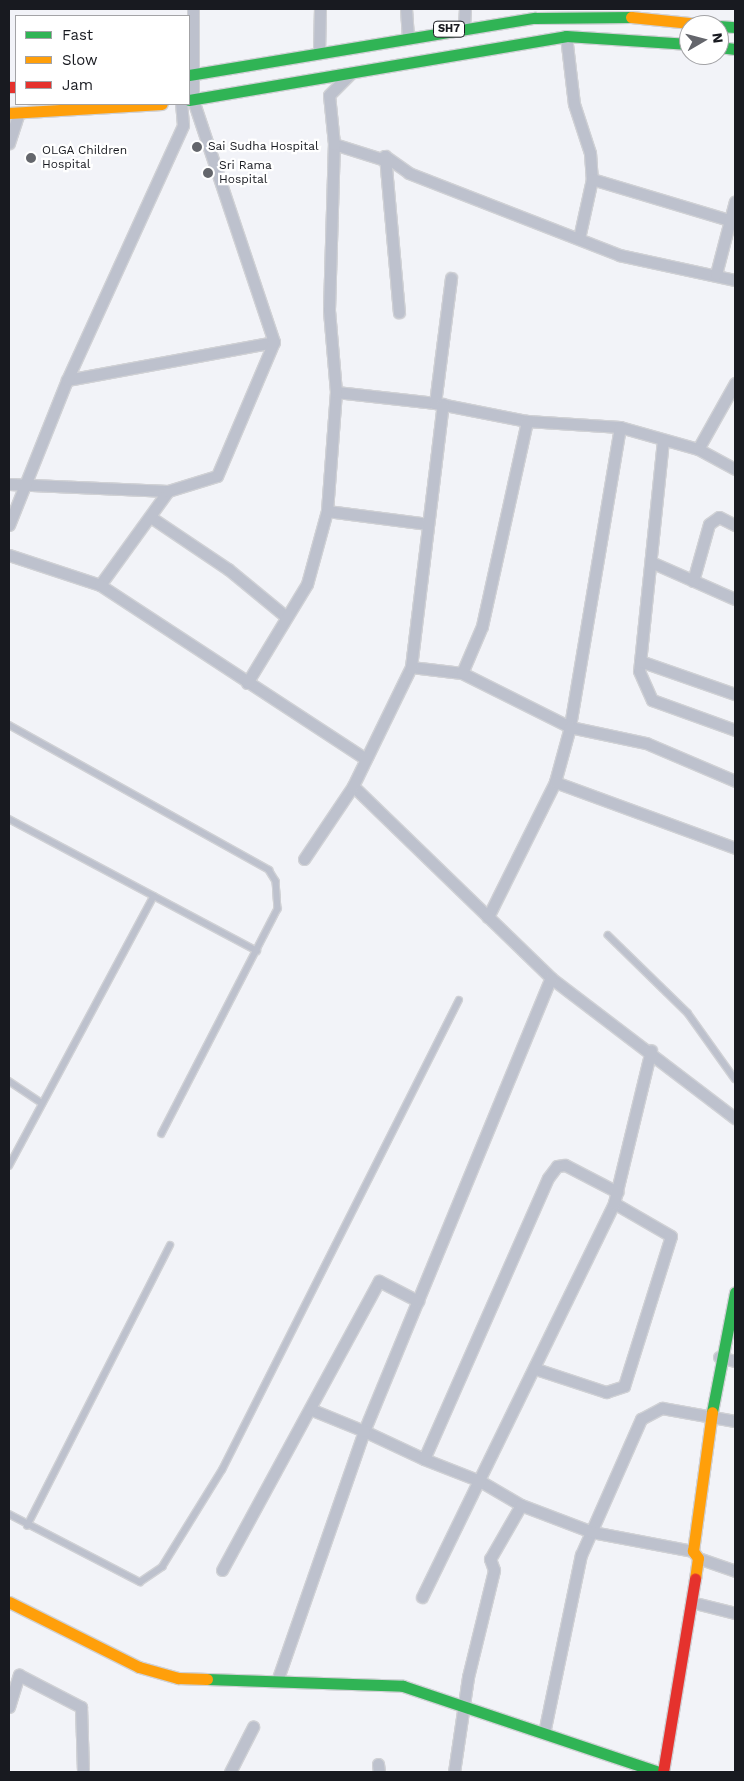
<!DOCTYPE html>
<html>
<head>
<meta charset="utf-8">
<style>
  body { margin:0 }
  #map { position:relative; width:744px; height:1781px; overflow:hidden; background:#f2f3f8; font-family:"Work Sans",sans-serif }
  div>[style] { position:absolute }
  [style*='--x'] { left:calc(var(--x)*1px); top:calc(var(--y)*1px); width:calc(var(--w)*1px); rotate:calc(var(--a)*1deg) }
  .roads { filter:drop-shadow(1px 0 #d0d1d5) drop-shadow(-1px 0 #d0d1d5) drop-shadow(0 1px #d0d1d5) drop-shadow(0 -1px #d0d1d5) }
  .lane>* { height:5.5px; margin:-2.75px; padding:0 2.75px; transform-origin:2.75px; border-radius:2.75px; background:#bdc1cd }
  .street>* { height:11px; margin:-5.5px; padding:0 5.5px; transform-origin:5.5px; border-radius:5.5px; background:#bdc1cd }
  .fast>* { height:11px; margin:-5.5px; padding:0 5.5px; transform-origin:5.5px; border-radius:5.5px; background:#30b455 }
  .slow>* { height:11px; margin:-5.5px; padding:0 5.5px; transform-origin:5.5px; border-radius:5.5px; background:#ff9f0a }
  .jam>* { height:11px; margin:-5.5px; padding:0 5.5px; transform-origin:5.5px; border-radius:5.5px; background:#e5322d }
  .dots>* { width:14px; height:14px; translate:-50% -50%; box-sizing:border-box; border:2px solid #fff; border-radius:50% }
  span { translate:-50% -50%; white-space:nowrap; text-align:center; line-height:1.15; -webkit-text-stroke:4.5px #fff; paint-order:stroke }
  .shield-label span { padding:1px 4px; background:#fff; border:1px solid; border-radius:4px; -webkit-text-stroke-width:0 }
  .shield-label { font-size:11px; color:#181a20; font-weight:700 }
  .poi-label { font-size:12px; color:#181a20 }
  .left { translate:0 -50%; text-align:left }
  .frame { position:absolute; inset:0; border:10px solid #181a20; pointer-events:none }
  .legend { position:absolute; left:15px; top:15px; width:175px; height:90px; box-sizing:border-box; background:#fff; border:1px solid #a3a3a6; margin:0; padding:6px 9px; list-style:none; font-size:15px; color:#181a20 }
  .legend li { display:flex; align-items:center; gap:10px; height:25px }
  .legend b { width:25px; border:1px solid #a3a3a6 }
  .north { position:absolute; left:679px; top:15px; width:50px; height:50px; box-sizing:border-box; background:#fff; border:1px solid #a3a3a6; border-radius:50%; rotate:82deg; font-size:14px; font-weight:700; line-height:20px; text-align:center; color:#181a20 }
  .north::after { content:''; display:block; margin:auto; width:18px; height:22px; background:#64666c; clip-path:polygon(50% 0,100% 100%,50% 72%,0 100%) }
</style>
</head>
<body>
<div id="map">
  <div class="roads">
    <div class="lane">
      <div style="--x:9;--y:725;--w:298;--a:29.1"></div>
      <div style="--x:269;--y:870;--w:13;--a:58"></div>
      <div style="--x:276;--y:881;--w:28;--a:86"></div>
      <div style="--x:278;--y:909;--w:253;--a:117.3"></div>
      <div style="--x:9;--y:819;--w:281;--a:28"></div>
      <div style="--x:608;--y:935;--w:112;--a:44.3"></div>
      <div style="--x:688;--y:1013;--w:81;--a:54.5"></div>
      <div style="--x:9;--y:1081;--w:40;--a:34"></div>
      <div style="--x:9;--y:1166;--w:306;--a:-61.8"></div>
      <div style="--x:9;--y:1514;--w:148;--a:27.4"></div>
      <div style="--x:140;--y:1582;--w:27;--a:-34"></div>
      <div style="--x:162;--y:1567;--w:114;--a:-58.3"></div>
      <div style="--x:222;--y:1470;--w:526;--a:-63.24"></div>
      <div style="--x:27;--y:1526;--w:315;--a:-63"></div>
    </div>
    <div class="street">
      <div style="--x:406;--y:9;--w:28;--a:86"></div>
      <div style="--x:464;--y:27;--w:18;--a:-87"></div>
      <div style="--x:566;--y:36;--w:68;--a:83.3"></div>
      <div style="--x:574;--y:104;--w:52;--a:71.9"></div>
      <div style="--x:590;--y:153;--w:26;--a:86"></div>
      <div style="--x:592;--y:179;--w:60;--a:102.4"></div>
      <div style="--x:319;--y:52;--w:43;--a:-88.7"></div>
      <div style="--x:9;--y:143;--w:32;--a:-72"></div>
      <div style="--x:334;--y:144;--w:50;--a:17.4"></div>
      <div style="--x:382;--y:159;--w:4;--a:-45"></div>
      <div style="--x:385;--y:156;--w:29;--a:35"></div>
      <div style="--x:409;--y:173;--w:225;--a:21.3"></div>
      <div style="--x:619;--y:255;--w:119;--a:12.2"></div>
      <div style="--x:385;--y:156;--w:157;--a:84.9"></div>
      <div style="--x:592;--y:179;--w:143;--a:16.7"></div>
      <div style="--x:716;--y:274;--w:75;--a:-75.4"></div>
      <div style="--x:67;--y:380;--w:210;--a:-10.4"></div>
      <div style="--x:336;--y:392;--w:100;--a:6.3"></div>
      <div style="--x:435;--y:403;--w:94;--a:11.1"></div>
      <div style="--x:527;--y:421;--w:93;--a:3.7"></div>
      <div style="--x:620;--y:427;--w:81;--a:15.8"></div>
      <div style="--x:698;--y:449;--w:76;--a:-60.7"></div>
      <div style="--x:435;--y:403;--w:126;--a:-82.7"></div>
      <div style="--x:620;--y:427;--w:304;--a:99.5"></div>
      <div style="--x:570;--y:727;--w:78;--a:11.9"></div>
      <div style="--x:646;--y:743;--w:97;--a:23.1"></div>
      <div style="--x:663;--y:440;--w:232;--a:95.9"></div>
      <div style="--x:639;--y:671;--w:32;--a:66"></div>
      <div style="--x:652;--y:700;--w:88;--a:19.9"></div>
      <div style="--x:698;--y:449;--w:42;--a:28.4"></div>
      <div style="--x:9;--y:484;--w:159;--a:2.5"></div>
      <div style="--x:327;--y:511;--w:102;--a:7.3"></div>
      <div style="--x:152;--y:518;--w:92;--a:33.9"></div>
      <div style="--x:228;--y:569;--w:74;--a:39.5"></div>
      <div style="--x:9;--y:525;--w:156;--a:-68.2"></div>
      <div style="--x:67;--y:380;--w:280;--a:-65.5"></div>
      <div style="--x:183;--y:125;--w:21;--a:-95"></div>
      <div style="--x:9;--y:555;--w:96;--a:18.2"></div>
      <div style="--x:100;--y:585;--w:116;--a:-54.1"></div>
      <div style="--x:168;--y:491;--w:51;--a:-17"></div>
      <div style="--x:217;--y:476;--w:146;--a:-67"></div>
      <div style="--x:274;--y:342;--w:255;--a:-108.5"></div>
      <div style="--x:193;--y:100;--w:91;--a:-90"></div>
      <div style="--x:651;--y:562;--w:92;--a:23.8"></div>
      <div style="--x:693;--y:581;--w:59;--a:-74.3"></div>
      <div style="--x:709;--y:524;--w:12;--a:-35"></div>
      <div style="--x:719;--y:517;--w:18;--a:27"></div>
      <div style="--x:100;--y:585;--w:316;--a:33.2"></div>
      <div style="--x:640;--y:661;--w:101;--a:19.2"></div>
      <div style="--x:411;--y:667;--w:51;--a:6.7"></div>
      <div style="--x:462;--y:673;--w:121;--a:26.6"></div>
      <div style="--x:570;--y:727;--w:57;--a:105.3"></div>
      <div style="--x:555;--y:782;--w:151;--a:116.4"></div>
      <div style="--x:462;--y:673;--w:51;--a:-66.9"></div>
      <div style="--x:482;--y:626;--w:210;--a:-77.6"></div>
      <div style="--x:247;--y:683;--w:116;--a:-58.8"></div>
      <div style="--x:307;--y:584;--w:76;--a:-74.7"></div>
      <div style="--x:327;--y:511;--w:119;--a:-85.7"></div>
      <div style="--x:336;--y:392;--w:82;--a:-94.9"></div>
      <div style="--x:329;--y:310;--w:166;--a:-88.3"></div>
      <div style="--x:334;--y:144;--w:49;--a:-95.8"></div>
      <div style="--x:329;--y:95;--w:31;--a:-45"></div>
      <div style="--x:555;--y:782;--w:192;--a:20.1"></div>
      <div style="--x:353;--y:786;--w:276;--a:44.1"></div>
      <div style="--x:551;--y:978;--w:231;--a:37.3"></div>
      <div style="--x:304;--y:859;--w:88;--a:-56.1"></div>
      <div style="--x:353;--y:786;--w:132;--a:-64"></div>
      <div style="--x:411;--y:667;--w:265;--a:-83.1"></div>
      <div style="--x:719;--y:1357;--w:16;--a:14"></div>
      <div style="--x:536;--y:1369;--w:74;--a:18.2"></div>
      <div style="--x:606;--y:1392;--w:19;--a:-18"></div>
      <div style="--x:624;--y:1386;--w:157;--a:-72.6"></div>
      <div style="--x:671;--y:1236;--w:66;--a:-149.9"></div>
      <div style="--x:424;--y:1459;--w:66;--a:-155"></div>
      <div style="--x:364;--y:1431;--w:490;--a:-67.6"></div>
      <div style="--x:521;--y:1505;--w:48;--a:-149.7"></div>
      <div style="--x:480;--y:1481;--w:60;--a:-158.6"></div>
      <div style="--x:424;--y:1459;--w:307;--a:-66.2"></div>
      <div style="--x:548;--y:1178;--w:15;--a:-53"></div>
      <div style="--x:557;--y:1166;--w:8;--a:-7"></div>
      <div style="--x:565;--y:1165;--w:59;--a:27.4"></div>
      <div style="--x:698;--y:1558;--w:39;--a:19"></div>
      <div style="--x:222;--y:1570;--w:329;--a:-61.5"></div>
      <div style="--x:379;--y:1281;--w:44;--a:27.1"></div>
      <div style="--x:422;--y:1597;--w:438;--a:-64"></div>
      <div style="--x:614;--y:1203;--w:157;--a:-76.4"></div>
      <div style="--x:691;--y:1602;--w:45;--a:14"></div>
      <div style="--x:277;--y:1681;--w:265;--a:-70.8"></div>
      <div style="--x:364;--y:1431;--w:58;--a:-157.8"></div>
      <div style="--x:9;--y:1707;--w:34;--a:-73"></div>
      <div style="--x:19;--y:1675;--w:70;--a:27.3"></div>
      <div style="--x:81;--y:1707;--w:65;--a:88.2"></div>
      <div style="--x:544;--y:1733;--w:182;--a:-78.3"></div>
      <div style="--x:581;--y:1555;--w:149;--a:-66.2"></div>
      <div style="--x:641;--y:1419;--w:24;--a:-28"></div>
      <div style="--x:662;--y:1408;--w:74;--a:10.1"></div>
      <div style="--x:378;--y:1764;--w:8;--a:83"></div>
      <div style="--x:230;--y:1772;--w:51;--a:-62.9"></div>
      <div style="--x:454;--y:1772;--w:96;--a:-81.6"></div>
      <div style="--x:468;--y:1677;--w:110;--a:-76.3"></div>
      <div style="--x:494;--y:1570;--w:12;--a:-110"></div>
      <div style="--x:490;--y:1559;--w:62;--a:-60.1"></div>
      <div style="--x:521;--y:1505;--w:76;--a:20.8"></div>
      <div style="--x:592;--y:1532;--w:103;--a:10.7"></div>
    </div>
    <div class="fast">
      <div style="--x:719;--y:26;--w:16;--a:4"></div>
      <div style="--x:719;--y:47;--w:16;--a:7"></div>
      <div style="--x:189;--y:75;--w:351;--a:-9.4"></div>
      <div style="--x:535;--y:18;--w:96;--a:-0.6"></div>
      <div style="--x:189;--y:100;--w:382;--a:-9.6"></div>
      <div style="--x:566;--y:36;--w:123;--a:3.7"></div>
      <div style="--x:712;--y:1412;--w:122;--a:-79.1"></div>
      <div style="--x:207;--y:1679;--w:196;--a:2"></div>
      <div style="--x:403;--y:1686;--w:269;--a:18.6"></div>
    </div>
    <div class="slow">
      <div style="--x:631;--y:17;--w:77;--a:5.9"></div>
      <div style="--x:9;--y:113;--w:153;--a:-3.4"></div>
      <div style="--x:695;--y:1579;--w:21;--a:-82"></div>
      <div style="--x:698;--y:1558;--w:9;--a:-126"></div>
      <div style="--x:693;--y:1551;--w:140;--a:-82.2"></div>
      <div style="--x:9;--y:1602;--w:145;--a:26.6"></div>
      <div style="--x:139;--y:1667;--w:41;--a:15.8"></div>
      <div style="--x:178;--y:1678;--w:29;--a:2"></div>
    </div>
    <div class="jam">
      <div style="--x:9;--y:87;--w:7;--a:0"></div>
      <div style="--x:663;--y:1772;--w:196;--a:-80.6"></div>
    </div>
  </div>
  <div class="dots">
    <div style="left:197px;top:147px;background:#64666c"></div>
    <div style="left:31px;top:158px;background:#64666c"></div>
    <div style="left:208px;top:173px;background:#64666c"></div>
  </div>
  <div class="shield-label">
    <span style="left:449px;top:29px">SH7</span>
  </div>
  <div class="poi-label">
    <span class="left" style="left:208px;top:147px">Sai Sudha Hospital</span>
    <span class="left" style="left:42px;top:158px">OLGA Children<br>Hospital</span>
    <span class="left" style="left:219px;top:173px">Sri Rama<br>Hospital</span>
  </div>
  <div class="frame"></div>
  <ul class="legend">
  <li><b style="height:6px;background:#30b455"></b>Fast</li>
  <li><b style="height:6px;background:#ff9f0a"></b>Slow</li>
  <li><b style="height:6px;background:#e5322d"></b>Jam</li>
  </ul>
  <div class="north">N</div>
</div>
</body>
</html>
